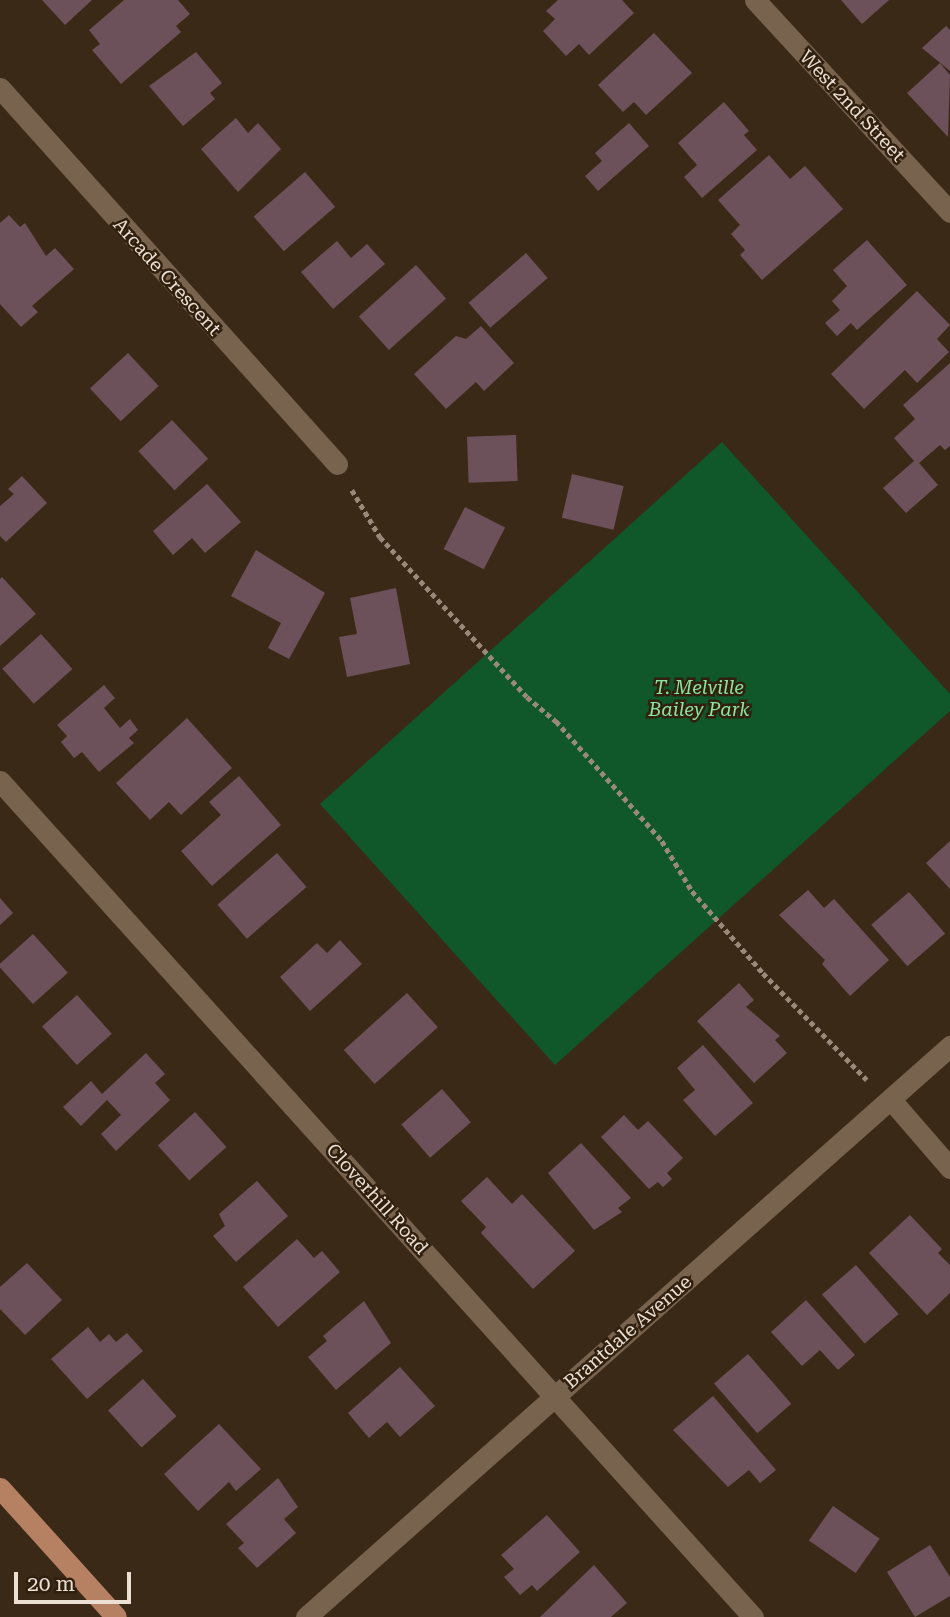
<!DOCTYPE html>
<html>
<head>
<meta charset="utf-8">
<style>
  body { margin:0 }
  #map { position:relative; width:950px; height:1617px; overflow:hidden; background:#3b2917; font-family:"Roboto Serif",serif }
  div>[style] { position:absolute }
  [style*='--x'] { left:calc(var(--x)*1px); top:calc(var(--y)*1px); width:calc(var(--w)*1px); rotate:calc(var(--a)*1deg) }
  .green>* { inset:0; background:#10572a }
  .building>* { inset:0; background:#6d515a; transform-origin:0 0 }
  .path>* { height:4.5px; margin-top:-2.25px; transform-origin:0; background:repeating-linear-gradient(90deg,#98897a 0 5px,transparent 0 8.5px) }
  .minor>* { height:21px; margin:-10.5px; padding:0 10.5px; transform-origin:10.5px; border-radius:10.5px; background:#78634f }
  .major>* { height:21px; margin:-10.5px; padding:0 10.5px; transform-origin:10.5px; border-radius:10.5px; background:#b68063 }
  span { translate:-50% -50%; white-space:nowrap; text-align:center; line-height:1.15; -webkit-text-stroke:5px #31200e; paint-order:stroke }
  .street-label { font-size:19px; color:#ece0d5 }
  .park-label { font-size:19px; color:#8ae5a0; font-style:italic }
  .scale { position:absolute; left:14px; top:1572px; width:117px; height:32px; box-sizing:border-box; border:4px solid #ece0d5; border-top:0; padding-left:9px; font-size:21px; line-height:24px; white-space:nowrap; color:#ece0d5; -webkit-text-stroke:5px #31200e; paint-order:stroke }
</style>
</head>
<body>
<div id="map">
  <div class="green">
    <div style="clip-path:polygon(722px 442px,950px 694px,950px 711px,555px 1065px,320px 804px)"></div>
  </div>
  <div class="building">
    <div style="clip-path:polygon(42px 0,92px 0,65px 25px)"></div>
    <div style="clip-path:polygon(124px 0,178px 0,190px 14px,176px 26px,181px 32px,121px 84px,92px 50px,100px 44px,89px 30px)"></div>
    <div style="clip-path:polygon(558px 0,622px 0,634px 13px,589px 55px,579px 44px,566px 56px,543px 31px,555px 19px,546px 11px)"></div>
    <div style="clip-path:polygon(841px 0,889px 0,862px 24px)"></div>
    <div style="clip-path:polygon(946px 26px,950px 30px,950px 71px,922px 48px)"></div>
    <div style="clip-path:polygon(654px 33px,692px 73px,646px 115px,634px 102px,623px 112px,598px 85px)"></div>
    <div style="clip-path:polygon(196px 52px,222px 83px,210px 93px,215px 99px,183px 126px,149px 86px)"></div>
    <div style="clip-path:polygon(940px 63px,950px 75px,948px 137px,907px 93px)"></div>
    <div style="clip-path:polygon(724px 102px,749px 131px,744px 135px,757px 150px,702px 198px,684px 177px,697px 165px,678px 143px)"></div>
    <div style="clip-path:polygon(236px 118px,248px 133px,258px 123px,281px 149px,238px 192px,201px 149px)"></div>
    <div style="clip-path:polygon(629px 123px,649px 146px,598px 191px,585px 176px,602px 161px,595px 153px)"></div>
    <div style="clip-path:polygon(769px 155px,790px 179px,805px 166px,843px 209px,762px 280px,740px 255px,745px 250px,731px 234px,740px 225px,718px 200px)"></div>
    <div style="left:305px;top:172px;width:46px;height:68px;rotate:49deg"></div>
    <div style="clip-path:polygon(9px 215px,20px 227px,25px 223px,46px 256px,55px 248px,74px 269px,32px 306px,38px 312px,21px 327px,0 304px,0 223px)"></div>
    <div style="clip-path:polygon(867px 240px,907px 285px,857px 330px,851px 323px,837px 336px,825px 323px,840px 310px,832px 301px,847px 286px,833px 270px)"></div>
    <div style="clip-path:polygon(337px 241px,351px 258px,367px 244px,385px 264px,333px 309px,301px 272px)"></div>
    <div style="left:526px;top:253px;width:33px;height:76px;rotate:49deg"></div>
    <div style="left:416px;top:265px;width:45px;height:77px;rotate:48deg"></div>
    <div style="clip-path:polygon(917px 291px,950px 325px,937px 339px,949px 352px,917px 383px,905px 370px,864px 409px,831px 374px)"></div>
    <div style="clip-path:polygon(481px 326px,514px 363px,484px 391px,476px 382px,446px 409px,414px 374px,456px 336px,466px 339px)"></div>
    <div style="left:128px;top:353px;width:45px;height:52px;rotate:47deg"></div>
    <div style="clip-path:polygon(950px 363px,950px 446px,945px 450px,940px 445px,919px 463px,938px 485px,906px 513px,883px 488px,914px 461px,894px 438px,915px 419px,903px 405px)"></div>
    <div style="left:172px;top:420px;width:53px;height:46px;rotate:47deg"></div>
    <div style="left:516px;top:435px;width:46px;height:49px;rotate:88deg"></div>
    <div style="left:572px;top:474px;width:53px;height:45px;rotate:13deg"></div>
    <div style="clip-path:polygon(22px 476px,47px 503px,6px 542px,0 536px,0 506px,14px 494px,8px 489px)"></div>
    <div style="clip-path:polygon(207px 484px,241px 522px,205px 553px,192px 538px,173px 555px,153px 531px)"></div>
    <div style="left:465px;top:507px;width:45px;height:47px;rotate:27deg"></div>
    <div style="clip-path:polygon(256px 550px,325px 593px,289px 659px,268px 648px,281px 623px,231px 596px)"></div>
    <div style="clip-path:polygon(2px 577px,36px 614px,0 646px,0 579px)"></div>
    <div style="clip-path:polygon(396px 588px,410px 664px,347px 677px,339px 637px,357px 634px,350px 598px)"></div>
    <div style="left:41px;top:634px;width:47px;height:52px;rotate:48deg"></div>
    <div style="clip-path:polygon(104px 685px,115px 698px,104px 708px,120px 728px,130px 719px,138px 730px,129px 738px,134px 743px,99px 772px,82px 752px,74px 758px,61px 742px,67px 736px,57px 725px)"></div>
    <div style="clip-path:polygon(187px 718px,232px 768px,181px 815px,169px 802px,150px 820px,116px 783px)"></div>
    <div style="clip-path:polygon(239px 776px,281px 825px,212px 886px,181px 851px,221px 815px,209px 802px)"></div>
    <div style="clip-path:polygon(950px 841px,950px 889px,926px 863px)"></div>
    <div style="left:277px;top:853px;width:45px;height:79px;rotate:49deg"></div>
    <div style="clip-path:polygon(808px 890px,824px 908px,834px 899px,889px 960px,850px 996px,822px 964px,825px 960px,779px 915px)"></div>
    <div style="left:909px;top:892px;width:55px;height:50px;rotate:49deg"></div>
    <div style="clip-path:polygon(0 898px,13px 913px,0 925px)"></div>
    <div style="left:33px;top:934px;width:52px;height:47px;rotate:48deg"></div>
    <div style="clip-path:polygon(340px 940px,362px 964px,310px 1011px,280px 977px,317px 943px,327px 953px)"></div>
    <div style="clip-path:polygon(739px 983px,754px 1000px,746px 1007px,780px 1036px,775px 1040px,787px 1053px,754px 1083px,697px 1021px)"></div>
    <div style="left:407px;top:993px;width:46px;height:85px;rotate:48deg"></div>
    <div style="left:77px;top:995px;width:52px;height:47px;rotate:48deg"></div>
    <div style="clip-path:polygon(703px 1045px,753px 1103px,715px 1136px,683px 1100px,695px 1090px,677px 1068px)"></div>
    <div style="clip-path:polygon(146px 1053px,165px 1074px,155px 1083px,170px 1100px,116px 1151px,101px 1134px,121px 1115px,107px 1100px,81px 1126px,63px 1107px,91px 1081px,102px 1094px)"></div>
    <div style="left:442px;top:1089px;width:44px;height:54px;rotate:49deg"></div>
    <div style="left:195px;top:1112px;width:47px;height:50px;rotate:48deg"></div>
    <div style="clip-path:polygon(624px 1115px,638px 1130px,648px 1121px,683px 1158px,667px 1173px,672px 1179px,663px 1187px,658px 1182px,649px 1189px,601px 1137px)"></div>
    <div style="clip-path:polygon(581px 1143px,631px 1198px,618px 1208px,622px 1212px,594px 1230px,548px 1173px)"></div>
    <div style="clip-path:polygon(487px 1177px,512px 1204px,522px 1194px,575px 1251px,533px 1289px,481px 1233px,486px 1227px,461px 1201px)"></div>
    <div style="clip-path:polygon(257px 1181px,288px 1216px,236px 1262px,213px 1236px,225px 1226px,219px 1214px)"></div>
    <div style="clip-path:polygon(910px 1215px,942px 1249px,938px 1253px,950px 1265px,950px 1293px,927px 1315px,869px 1253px)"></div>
    <div style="clip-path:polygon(297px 1239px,314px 1258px,322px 1251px,340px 1272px,278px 1327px,243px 1287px)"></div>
    <div style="clip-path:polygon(27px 1263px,62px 1300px,25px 1335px,0 1309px,0 1287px)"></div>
    <div style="left:856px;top:1265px;width:65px;height:45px;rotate:49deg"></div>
    <div style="clip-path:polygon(806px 1300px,855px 1355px,838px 1370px,820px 1350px,802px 1366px,771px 1332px)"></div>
    <div style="clip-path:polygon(364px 1301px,391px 1343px,336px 1390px,308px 1357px,327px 1341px,323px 1336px)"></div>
    <div style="clip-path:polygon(88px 1327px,100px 1342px,109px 1334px,116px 1342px,127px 1333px,143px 1351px,87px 1399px,51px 1359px)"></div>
    <div style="left:748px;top:1354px;width:66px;height:45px;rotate:49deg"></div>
    <div style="clip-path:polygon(400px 1367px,435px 1406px,400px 1437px,387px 1422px,369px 1438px,348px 1413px)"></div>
    <div style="left:143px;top:1379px;width:50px;height:47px;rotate:48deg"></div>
    <div style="clip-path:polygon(713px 1396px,776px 1470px,760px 1483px,749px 1470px,728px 1487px,673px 1430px)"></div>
    <div style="clip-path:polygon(219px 1424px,261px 1469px,236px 1491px,229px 1482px,198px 1511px,164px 1474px)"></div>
    <div style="clip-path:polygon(278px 1478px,298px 1507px,284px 1519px,296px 1533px,257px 1568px,238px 1548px,244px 1543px,226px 1524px)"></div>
    <div style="left:833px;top:1506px;width:57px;height:42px;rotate:35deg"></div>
    <div style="clip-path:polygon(547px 1515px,580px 1552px,537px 1591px,532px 1585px,520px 1595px,504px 1577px,514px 1569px,501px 1555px)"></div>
    <div style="clip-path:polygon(930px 1545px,950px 1577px,950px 1596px,915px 1617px,887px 1572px)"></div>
    <div style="clip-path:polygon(594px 1565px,627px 1603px,611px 1617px,540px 1617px)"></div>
  </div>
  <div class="path">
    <div style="--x:352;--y:490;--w:55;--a:59.2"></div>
    <div style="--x:380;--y:537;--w:217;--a:47.4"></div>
    <div style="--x:527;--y:697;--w:38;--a:40"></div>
    <div style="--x:556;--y:721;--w:160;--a:48.5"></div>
    <div style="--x:662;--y:841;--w:58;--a:59"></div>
    <div style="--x:692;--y:891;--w:108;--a:49.1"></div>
    <div style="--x:763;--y:973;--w:149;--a:45.8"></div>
  </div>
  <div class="minor">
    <div style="--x:755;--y:0;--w:288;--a:47.4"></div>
    <div style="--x:0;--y:88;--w:505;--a:48.13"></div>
    <div style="--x:0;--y:781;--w:1125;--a:47.99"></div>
    <div style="--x:892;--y:1101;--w:89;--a:49.1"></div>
    <div style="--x:306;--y:1617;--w:861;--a:-41.56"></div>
  </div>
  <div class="major">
    <div style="--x:0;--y:1488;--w:173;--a:48"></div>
  </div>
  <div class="street-label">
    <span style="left:852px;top:106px;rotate:47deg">West 2nd Street</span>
    <span style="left:167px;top:277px;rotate:48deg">Arcade Crescent</span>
    <span style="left:377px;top:1199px;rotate:48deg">Cloverhill Road</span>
    <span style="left:628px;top:1332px;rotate:-41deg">Brantdale Avenue</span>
  </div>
  <div class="park-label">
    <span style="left:699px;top:699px">T. Melville<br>Bailey Park</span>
  </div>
  <div class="scale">20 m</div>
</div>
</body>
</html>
